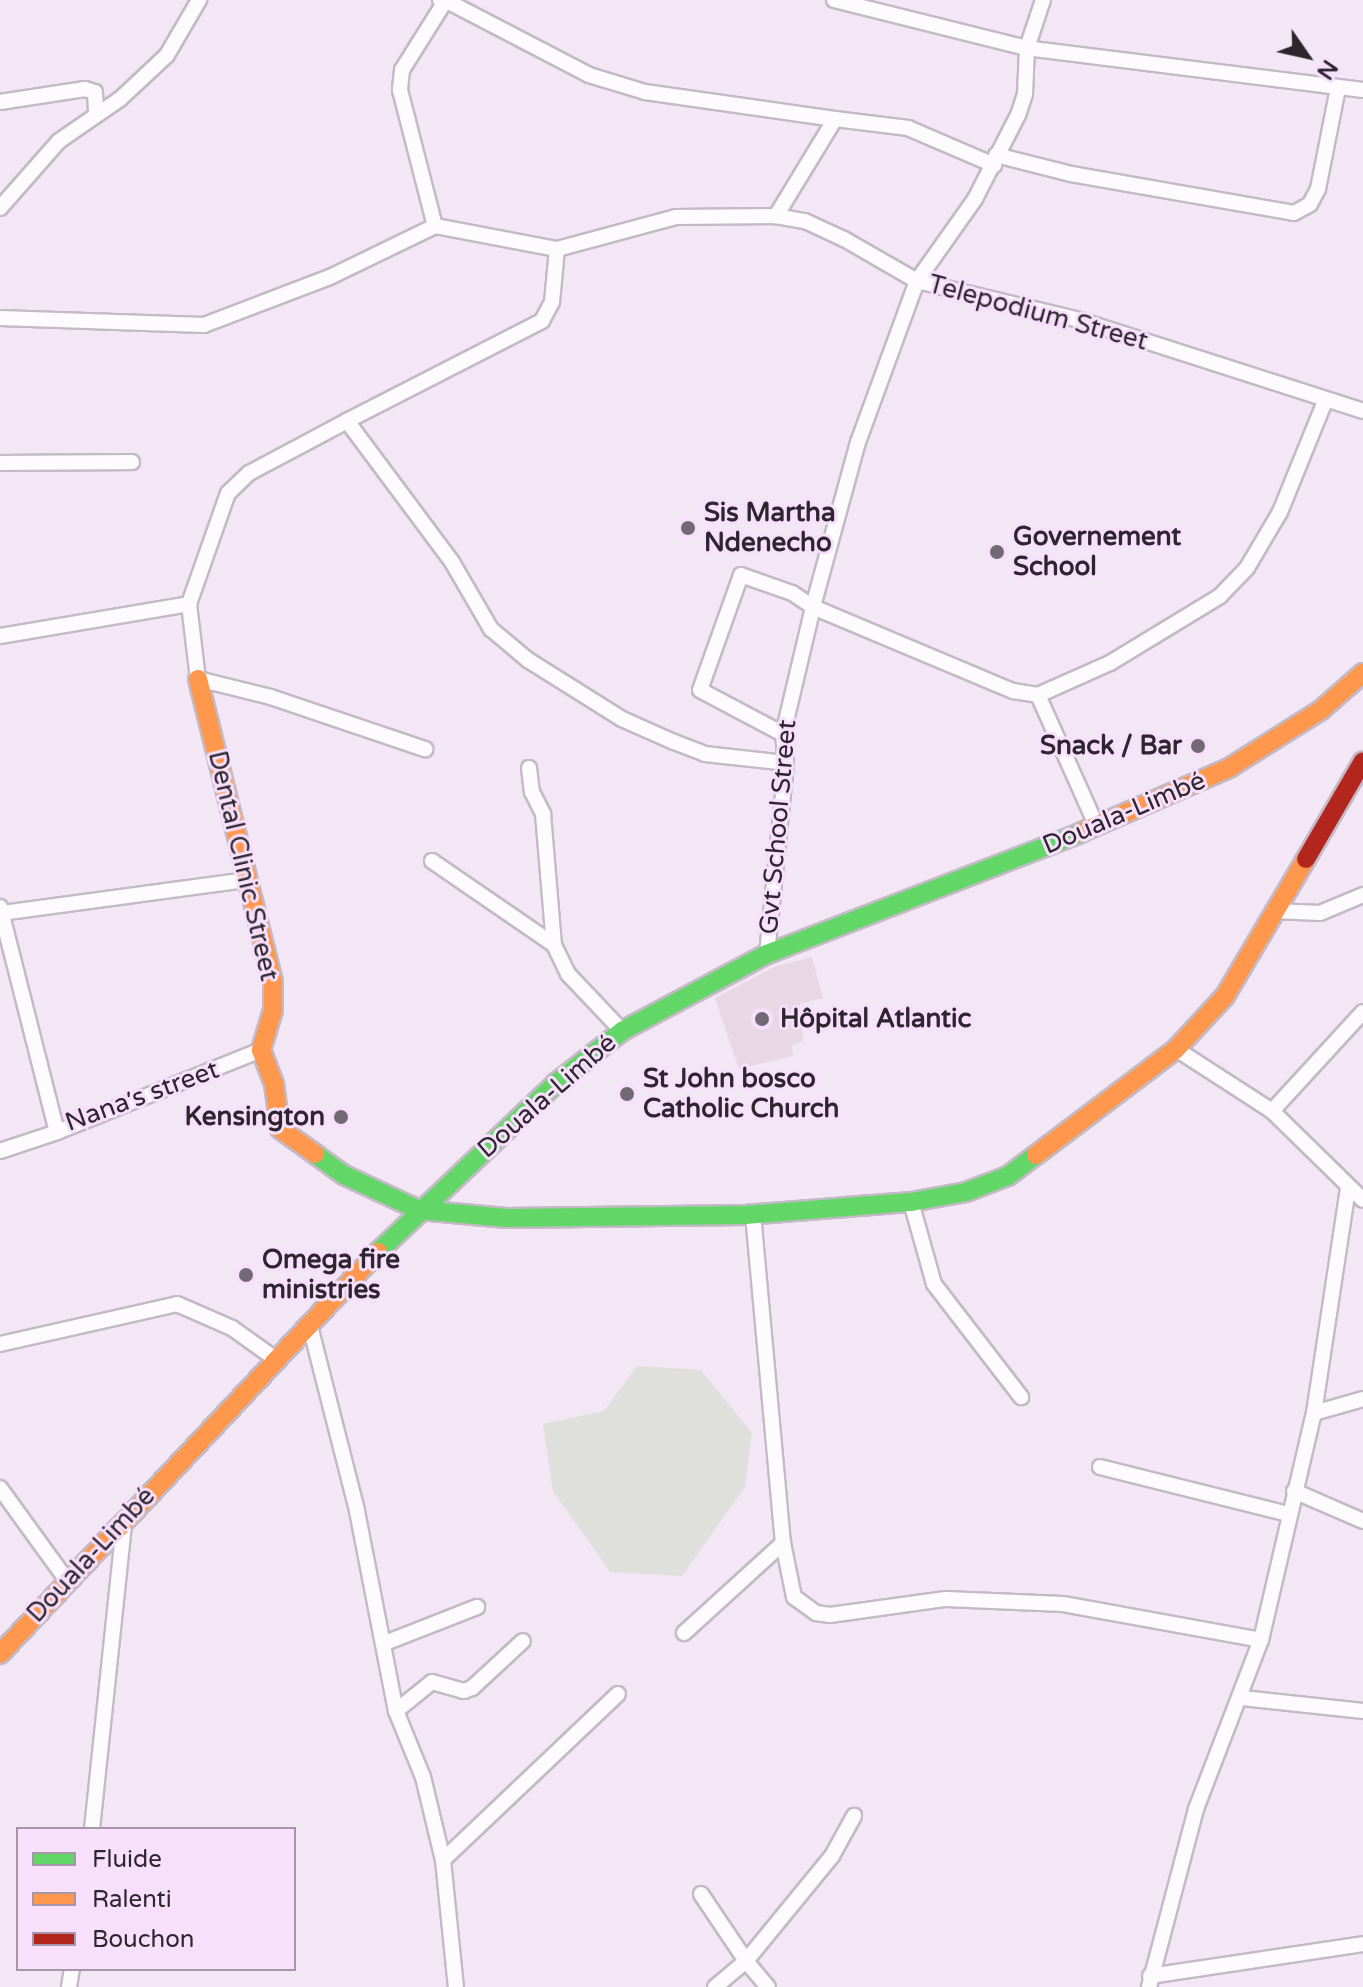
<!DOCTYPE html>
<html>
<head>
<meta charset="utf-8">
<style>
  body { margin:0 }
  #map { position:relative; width:1363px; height:1987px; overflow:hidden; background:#f3e6f5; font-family:"Varela Round",sans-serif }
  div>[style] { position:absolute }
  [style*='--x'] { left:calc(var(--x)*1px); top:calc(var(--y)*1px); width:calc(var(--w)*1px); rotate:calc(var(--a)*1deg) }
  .medical>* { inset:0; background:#e8d7e5 }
  .green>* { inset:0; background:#dfdfdc }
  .roads { filter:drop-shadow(2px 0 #c4bac6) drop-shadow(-2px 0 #c4bac6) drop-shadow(0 2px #c4bac6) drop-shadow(0 -2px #c4bac6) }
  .street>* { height:14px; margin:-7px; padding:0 7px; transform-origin:7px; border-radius:7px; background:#fdfbfe }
  .fast>* { height:18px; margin:-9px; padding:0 9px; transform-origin:9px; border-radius:9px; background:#63d668 }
  .slow>* { height:18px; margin:-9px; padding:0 9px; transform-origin:9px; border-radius:9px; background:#ff974d }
  .jam>* { height:18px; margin:-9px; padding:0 9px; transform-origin:9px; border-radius:9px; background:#b3261e }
  .dots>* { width:22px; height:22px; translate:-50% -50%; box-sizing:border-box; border:4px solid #f7e0fb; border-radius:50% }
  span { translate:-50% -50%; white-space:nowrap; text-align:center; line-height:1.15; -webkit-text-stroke:6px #f7e0fb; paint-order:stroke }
  .street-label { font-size:26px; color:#2e252f }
  .poi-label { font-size:26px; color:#2e252f; font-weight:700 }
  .left { translate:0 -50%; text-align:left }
  .right { translate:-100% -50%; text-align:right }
  .legend { position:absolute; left:16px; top:1827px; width:280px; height:144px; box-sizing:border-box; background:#f7e0fb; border:2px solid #a795a9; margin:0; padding:10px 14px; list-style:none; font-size:24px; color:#2e252f }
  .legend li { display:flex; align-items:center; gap:16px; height:40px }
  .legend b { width:40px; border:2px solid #a795a9 }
  .north { position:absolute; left:1267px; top:16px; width:80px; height:80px; -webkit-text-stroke:6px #f7e0fb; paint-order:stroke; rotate:124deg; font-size:22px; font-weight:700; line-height:32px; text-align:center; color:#2e252f }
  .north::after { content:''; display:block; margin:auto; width:28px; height:36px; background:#2e252f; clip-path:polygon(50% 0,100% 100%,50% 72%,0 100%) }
</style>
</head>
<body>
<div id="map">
  <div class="medical">
    <div style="clip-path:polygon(812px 957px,823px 998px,800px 1004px,803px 1041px,792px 1045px,793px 1056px,739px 1069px,715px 998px,776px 966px)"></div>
  </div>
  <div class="green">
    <div style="clip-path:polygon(637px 1366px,701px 1370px,752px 1433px,745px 1487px,682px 1576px,610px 1572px,553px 1491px,543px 1424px,604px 1411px)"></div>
  </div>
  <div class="roads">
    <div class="street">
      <div style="--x:440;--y:0;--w:5;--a:37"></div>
      <div style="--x:444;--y:3;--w:79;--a:122.1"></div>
      <div style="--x:402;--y:70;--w:20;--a:96"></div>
      <div style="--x:400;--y:90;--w:140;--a:75.6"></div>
      <div style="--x:435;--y:226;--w:124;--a:10.7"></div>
      <div style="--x:445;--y:0;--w:162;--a:27.5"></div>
      <div style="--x:589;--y:75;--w:59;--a:16.9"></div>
      <div style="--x:645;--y:92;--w:192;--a:8.1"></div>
      <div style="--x:835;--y:119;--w:114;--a:121.3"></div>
      <div style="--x:776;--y:216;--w:29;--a:10"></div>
      <div style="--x:805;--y:221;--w:43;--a:24.8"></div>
      <div style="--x:844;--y:239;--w:84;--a:29.9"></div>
      <div style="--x:917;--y:281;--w:171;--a:110.1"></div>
      <div style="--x:858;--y:442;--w:171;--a:105.3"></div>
      <div style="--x:813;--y:607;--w:217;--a:22.8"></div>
      <div style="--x:1013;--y:691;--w:25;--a:9"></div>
      <div style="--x:1038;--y:695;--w:145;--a:65.9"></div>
      <div style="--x:834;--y:0;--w:199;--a:14"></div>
      <div style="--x:1027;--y:48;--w:51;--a:-71.6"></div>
      <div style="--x:1363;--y:90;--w:339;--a:-172.9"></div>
      <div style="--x:1027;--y:48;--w:46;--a:92.5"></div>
      <div style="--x:1025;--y:94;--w:22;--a:108"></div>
      <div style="--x:1018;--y:115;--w:94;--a:117.1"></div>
      <div style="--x:975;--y:199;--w:100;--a:125.3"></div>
      <div style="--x:917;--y:281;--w:171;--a:13.5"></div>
      <div style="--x:1083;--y:321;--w:294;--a:17.8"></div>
      <div style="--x:0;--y:102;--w:86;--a:-8.7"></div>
      <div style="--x:85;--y:89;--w:10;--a:17"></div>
      <div style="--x:95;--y:92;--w:22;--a:87"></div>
      <div style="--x:835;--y:119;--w:74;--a:7"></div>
      <div style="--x:908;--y:128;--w:94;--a:23.3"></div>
      <div style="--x:996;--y:155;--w:77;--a:14.2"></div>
      <div style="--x:1071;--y:174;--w:226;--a:9.9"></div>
      <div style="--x:1294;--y:213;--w:18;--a:-29"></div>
      <div style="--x:1310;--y:204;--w:17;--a:-62"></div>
      <div style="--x:1318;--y:189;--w:103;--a:-78.8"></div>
      <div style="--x:0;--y:208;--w:89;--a:-48.6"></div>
      <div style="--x:59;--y:141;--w:74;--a:-34.5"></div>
      <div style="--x:120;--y:99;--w:64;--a:-43.1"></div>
      <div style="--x:167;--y:55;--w:64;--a:-59.8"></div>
      <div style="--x:776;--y:216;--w:100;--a:179.4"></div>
      <div style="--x:676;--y:217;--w:123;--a:164.9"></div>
      <div style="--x:557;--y:249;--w:53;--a:95.4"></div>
      <div style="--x:552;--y:302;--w:21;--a:118"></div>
      <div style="--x:542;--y:321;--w:219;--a:152.9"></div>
      <div style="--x:347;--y:421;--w:176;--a:53.3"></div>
      <div style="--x:452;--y:562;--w:78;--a:59.8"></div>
      <div style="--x:491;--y:629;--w:48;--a:40"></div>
      <div style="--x:528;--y:660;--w:111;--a:32.1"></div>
      <div style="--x:622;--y:719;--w:57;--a:23.9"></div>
      <div style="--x:674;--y:742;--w:33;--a:21"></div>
      <div style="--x:705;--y:754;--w:81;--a:6.3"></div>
      <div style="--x:0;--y:318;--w:204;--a:2"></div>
      <div style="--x:204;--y:325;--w:135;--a:-20.9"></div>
      <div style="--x:330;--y:277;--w:117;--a:-25.9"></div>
      <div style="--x:347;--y:421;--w:111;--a:152"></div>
      <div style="--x:249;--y:473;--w:29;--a:136"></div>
      <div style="--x:228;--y:493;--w:118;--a:109.4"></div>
      <div style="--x:189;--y:604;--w:76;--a:83.2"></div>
      <div style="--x:198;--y:679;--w:75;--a:13.9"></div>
      <div style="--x:271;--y:697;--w:163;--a:18.7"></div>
      <div style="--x:0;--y:463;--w:132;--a:-0.4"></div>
      <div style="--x:0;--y:636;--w:192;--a:-9.6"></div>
      <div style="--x:1038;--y:695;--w:79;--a:-24"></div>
      <div style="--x:1110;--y:663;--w:129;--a:-31.3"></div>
      <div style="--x:1220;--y:596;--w:39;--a:-46"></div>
      <div style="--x:1247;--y:568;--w:65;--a:-59.5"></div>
      <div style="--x:1280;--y:512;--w:120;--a:-67.9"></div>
      <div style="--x:529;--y:768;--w:24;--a:83"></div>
      <div style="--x:532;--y:792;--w:25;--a:63"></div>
      <div style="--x:543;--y:814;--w:131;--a:85.2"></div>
      <div style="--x:432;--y:861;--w:148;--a:34.5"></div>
      <div style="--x:554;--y:945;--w:32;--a:64"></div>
      <div style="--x:568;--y:974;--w:79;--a:46.5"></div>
      <div style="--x:0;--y:907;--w:232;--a:75.8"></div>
      <div style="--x:57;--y:1132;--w:220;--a:-21.9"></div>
      <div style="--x:1273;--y:911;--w:47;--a:2.4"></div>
      <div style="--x:1320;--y:913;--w:47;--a:-22.7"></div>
      <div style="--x:2;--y:913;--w:246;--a:-7.7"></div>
      <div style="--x:767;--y:954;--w:192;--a:-84.3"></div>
      <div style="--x:786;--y:763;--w:29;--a:-96"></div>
      <div style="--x:783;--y:734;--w:130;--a:-76.7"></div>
      <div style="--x:813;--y:607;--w:25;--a:-146"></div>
      <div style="--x:792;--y:593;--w:54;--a:-160.6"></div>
      <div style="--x:741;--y:575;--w:122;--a:109.6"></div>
      <div style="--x:700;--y:690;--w:94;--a:27.9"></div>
      <div style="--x:1176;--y:1049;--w:114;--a:32.9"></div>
      <div style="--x:1272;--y:1111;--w:127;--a:44.4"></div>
      <div style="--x:1272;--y:1111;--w:134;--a:-47.4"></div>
      <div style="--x:0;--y:1151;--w:60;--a:-18.4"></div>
      <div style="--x:911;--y:1202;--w:85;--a:74.3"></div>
      <div style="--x:934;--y:1284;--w:143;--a:52.4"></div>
      <div style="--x:753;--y:1214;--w:330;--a:84.8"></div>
      <div style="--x:783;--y:1543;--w:55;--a:78.5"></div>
      <div style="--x:794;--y:1597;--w:27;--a:36"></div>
      <div style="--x:816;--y:1613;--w:14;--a:8"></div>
      <div style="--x:830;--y:1615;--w:117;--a:-7.9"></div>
      <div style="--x:946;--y:1599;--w:117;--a:2.4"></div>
      <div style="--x:1063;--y:1604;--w:201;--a:10.3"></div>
      <div style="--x:1261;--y:1640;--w:233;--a:-76.9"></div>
      <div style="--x:1314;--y:1413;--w:228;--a:-81.4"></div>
      <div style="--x:310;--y:1326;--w:191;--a:75.7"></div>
      <div style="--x:357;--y:1511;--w:204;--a:79"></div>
      <div style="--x:396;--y:1711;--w:71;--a:67.8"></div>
      <div style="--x:423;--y:1777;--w:85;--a:76.5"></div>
      <div style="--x:443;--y:1860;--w:128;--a:84.2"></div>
      <div style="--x:0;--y:1344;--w:181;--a:-12.7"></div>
      <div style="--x:177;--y:1304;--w:60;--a:23.6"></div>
      <div style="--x:232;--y:1328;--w:52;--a:35.5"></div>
      <div style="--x:1314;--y:1413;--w:51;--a:-15.9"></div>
      <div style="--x:1100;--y:1467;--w:194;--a:14"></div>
      <div style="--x:0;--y:1488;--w:116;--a:54.1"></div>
      <div style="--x:1294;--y:1491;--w:75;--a:23.5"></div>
      <div style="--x:684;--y:1633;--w:134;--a:-42.3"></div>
      <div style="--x:385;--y:1643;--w:99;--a:-21.4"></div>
      <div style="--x:1242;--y:1698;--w:122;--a:6.1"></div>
      <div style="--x:396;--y:1711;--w:46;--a:-38.9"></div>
      <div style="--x:432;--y:1682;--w:33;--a:16"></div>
      <div style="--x:464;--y:1691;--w:9;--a:-21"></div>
      <div style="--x:472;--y:1688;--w:69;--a:-42.7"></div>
      <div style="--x:92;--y:1829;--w:308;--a:-84"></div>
      <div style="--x:443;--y:1860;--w:241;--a:-43.5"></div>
      <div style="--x:701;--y:1894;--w:81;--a:56.1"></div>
      <div style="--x:746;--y:1961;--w:136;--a:-50.7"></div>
      <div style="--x:832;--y:1856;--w:46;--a:-61.2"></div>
      <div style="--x:1150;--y:1976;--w:215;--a:-8.5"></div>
      <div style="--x:69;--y:1987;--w:18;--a:-81"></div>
      <div style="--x:715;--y:1987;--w:40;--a:-40"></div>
      <div style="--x:746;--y:1961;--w:34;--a:50"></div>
      <div style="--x:1149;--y:1987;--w:184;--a:-75.2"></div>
      <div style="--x:1196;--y:1809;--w:181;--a:-69"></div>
    </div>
    <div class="fast">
      <div style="--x:315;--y:1154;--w:36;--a:36"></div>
      <div style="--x:344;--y:1175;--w:83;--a:25"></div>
      <div style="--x:419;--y:1210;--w:88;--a:5.2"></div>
      <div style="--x:507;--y:1218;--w:238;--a:-0.7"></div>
      <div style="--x:745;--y:1215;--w:167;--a:-4.5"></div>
      <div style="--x:911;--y:1202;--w:56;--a:-10.3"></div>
      <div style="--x:966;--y:1192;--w:45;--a:-20.9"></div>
      <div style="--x:1008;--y:1176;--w:35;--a:-37"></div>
      <div style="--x:378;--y:1252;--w:245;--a:-43.5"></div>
      <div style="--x:556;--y:1083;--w:84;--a:-38.2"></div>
      <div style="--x:622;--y:1031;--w:164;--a:-28"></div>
      <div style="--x:767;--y:954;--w:336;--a:-21.1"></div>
    </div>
    <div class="slow">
      <div style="--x:198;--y:679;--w:312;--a:76.1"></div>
      <div style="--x:273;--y:982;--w:28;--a:90"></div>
      <div style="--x:273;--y:1010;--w:42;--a:106.7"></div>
      <div style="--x:261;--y:1050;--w:36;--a:69"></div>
      <div style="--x:274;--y:1084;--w:45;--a:82.4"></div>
      <div style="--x:280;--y:1129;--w:43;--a:35.5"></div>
      <div style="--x:1080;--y:833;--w:163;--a:-23.6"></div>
      <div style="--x:1229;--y:768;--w:109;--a:-32.2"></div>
      <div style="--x:1321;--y:710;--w:56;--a:-41.4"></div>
      <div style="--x:1036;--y:1155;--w:176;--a:-37.1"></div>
      <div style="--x:1176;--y:1049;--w:72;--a:-47.2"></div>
      <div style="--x:1225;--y:996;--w:159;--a:-59.4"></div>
      <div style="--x:0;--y:1654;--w:552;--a:-46.76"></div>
    </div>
    <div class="jam">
      <div style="--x:1306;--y:859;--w:113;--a:-59.8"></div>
    </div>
  </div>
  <div class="dots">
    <div style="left:688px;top:528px;background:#736974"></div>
    <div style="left:997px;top:552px;background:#736974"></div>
    <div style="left:1198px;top:746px;background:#736974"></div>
    <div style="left:762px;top:1019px;background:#736974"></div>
    <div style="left:627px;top:1094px;background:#736974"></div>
    <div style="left:341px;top:1117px;background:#736974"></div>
    <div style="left:246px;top:1275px;background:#736974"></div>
  </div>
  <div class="street-label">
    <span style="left:1038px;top:313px;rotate:15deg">Telepodium Street</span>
    <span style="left:1124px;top:813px;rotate:-23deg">Douala-Limbé</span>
    <span style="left:778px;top:827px;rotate:-85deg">Gvt School Street</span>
    <span style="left:243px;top:866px;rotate:77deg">Dental Clinic Street</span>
    <span style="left:142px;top:1096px;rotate:-20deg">Nana׳s street</span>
    <span style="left:547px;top:1096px;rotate:-41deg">Douala-Limbé</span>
    <span style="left:91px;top:1555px;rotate:-47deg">Douala-Limbé</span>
  </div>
  <div class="poi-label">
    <span class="left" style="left:704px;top:528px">Sis Martha<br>Ndenecho</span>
    <span class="left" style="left:1013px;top:552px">Governement<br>School</span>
    <span class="right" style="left:1182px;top:746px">Snack / Bar</span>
    <span class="left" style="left:780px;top:1019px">Hôpital Atlantic</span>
    <span class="left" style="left:643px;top:1094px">St John bosco<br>Catholic Church</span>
    <span class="right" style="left:325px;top:1117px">Kensington</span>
    <span class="left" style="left:262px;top:1275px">Omega fire<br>ministries</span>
  </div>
  <ul class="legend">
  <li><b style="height:10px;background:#63d668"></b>Fluide</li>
  <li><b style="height:10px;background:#ff974d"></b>Ralenti</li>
  <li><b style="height:10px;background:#b3261e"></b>Bouchon</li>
  </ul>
  <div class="north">N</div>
</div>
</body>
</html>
